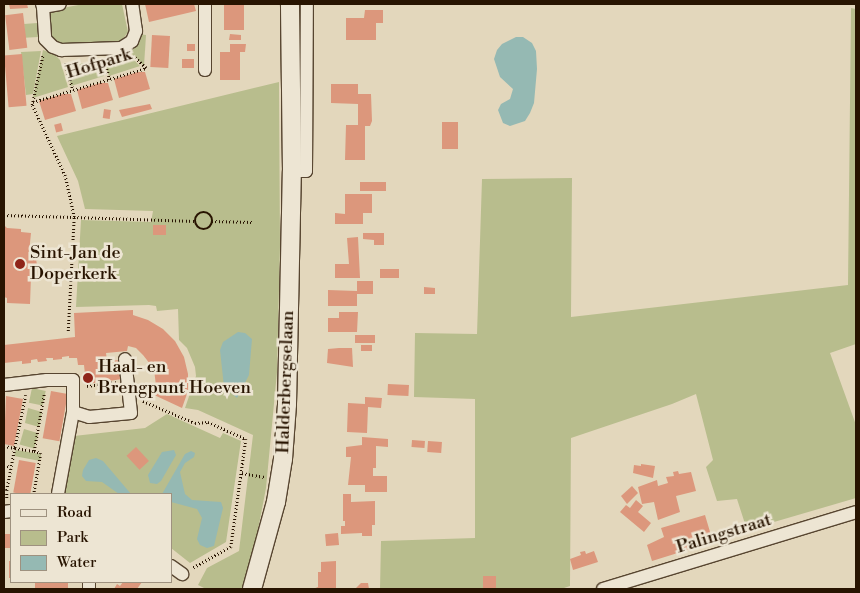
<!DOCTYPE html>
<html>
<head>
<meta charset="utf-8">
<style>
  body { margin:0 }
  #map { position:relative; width:860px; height:593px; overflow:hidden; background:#e3d7bc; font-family:"Libre Bodoni",serif }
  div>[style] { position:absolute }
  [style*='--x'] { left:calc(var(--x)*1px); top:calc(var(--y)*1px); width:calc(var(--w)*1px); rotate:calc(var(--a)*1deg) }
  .green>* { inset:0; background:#b8bd8d; transform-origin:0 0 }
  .water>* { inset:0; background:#95b9b3 }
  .building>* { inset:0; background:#dc977c; transform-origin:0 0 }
  .path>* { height:2.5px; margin-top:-1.25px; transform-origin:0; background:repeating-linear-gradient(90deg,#281401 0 1px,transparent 0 3.5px) }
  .path>.ring { margin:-1.25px; padding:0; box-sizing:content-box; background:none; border:2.5px solid #281401; border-radius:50% }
  .roads { filter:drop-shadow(1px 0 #574530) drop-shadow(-1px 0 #574530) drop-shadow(0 1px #574530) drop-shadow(0 -1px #574530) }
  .minor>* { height:12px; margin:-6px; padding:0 6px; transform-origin:6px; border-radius:6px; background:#ede5d3 }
  .secondary>* { height:18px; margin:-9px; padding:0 9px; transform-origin:9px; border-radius:9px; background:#ede5d3 }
  .dots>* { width:14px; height:14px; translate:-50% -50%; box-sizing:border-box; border:2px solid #ede5d3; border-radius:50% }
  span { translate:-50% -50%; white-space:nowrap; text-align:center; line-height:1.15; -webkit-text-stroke:5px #ede5d3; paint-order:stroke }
  .street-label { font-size:18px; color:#281401 }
  .poi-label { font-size:18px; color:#281401 }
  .left { translate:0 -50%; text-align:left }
  .frame { position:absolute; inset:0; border:5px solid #281401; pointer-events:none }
  .legend { position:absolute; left:10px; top:493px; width:162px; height:90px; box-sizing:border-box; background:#ede5d3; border:1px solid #9e917f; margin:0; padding:6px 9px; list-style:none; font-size:15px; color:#281401 }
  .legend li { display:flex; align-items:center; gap:10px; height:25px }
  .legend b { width:25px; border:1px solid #9e917f }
</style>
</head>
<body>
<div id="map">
  <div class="green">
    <div style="clip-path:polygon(84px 4px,122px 4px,128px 32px,120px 43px,60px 47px,45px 37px,46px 16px,51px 10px)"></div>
    <div style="clip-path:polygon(851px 8px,856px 9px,856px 344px,830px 353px,856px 425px,856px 498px,747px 530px,737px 499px,717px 501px,706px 467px,713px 460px,696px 394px,672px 404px,571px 438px,570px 586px,561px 589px,380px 589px,381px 541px,475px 538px,475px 399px,414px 397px,415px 333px,477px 334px,482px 179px,572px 178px,571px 317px,848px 285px)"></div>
    <div style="left:37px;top:23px;width:14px;height:13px;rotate:86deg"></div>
    <div style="clip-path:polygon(138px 34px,146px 35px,144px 66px,128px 50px)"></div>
    <div style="clip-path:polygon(43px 50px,54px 54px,60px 60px,68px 87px,33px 98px)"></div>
    <div style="clip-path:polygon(41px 51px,33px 94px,26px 95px,21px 52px)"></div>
    <div style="clip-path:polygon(126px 52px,140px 66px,109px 76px,105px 64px,122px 63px,118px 56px)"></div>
    <div style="clip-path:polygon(65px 63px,101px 63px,104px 76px,71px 86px)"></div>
    <div style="clip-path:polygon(279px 82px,280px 247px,277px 372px,266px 488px,257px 535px,242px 589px,206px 589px,198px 585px,207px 568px,239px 551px,253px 435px,198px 410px,185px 408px,196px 376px,195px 367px,187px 348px,179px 340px,178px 309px,157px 311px,156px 306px,149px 305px,76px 307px,81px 220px,151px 222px,153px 211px,85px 209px,78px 181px,57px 136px)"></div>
    <div style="left:32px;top:388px;width:14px;height:15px;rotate:12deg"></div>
    <div style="clip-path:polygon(28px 408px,42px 412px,39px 427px,25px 423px)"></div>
    <div style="clip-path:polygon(167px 414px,220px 438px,223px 433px,241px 441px,226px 542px,190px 563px,171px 548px,171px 494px,61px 494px,74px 436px,145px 428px)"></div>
    <div style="left:24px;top:429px;width:15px;height:16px;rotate:16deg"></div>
    <div style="clip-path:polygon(16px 450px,41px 454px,40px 461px,14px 456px)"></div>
  </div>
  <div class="water">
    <div style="clip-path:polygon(516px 37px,523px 37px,532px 43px,536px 51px,537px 69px,534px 103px,530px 113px,525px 121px,510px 126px,503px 123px,498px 110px,501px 104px,510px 99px,513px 89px,500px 77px,494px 59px,497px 50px,502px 44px)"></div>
    <div style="clip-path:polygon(238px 332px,245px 333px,252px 339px,249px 375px,237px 398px,224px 387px,220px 350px,223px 342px)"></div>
    <div style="clip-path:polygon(174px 450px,176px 455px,161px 481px,157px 484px,150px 483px,148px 475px,162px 452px)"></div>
    <div style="clip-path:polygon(191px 451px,195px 453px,194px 457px,185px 463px,180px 472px,185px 494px,192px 500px,221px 502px,223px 508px,214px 546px,207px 548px,200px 545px,197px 539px,202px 518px,197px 509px,171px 502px,171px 494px,162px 494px,185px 454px)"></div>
    <div style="clip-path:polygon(96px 458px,103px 461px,131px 494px,119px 494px,102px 482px,86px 481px,82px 476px,83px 470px,89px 460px)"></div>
  </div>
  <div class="building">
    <div style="clip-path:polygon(9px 4px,27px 4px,28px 8px,10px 9px)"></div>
    <div style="clip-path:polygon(145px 4px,194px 4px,196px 11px,149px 22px)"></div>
    <div style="left:224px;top:4px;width:20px;height:26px"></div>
    <div style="clip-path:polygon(365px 10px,383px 10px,383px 23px,376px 23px,376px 40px,346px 40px,346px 18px,364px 18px)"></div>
    <div style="left:23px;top:13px;width:35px;height:18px;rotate:83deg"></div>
    <div style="clip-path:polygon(230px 34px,241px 35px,241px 40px,229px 40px)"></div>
    <div style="left:152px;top:35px;width:18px;height:32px;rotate:3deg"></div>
    <div style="left:187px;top:44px;width:8px;height:7px"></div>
    <div style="clip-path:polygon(230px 44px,246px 44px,245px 52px,240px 52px,240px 80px,220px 80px,220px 52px,230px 52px)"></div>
    <div style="left:22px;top:54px;width:52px;height:18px;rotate:85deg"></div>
    <div style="left:182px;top:59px;width:12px;height:9px"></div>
    <div style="clip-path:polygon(138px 72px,145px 72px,150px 89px,119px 98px,114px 79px)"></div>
    <div style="clip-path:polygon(100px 83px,108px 83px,113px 100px,82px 109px,77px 90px)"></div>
    <div style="clip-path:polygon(331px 84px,358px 84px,358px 94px,371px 94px,372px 121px,370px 126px,365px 126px,365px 160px,345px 160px,346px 125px,358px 125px,358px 104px,331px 103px)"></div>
    <div style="clip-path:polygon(63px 94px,71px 94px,76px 111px,45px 120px,39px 101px)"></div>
    <div style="clip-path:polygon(150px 104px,152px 109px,122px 117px,119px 110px)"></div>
    <div style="left:104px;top:109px;width:7px;height:9px;rotate:8deg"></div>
    <div style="left:442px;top:122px;width:16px;height:27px"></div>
    <div style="left:61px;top:123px;width:8px;height:7px;rotate:76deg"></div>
    <div style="left:360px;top:182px;width:26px;height:9px"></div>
    <div style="clip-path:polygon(345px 194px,372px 194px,372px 213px,363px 213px,363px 224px,335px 224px,335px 213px,345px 214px)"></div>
    <div style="clip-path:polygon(4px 225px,7px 228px,21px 229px,21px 232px,31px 233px,29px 253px,36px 259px,37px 265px,31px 276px,30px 304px,7px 303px,7px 298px,4px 297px)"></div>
    <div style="left:153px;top:225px;width:13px;height:10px"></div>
    <div style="clip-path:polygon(363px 233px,384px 233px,384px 245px,374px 245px,374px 240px,363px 239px)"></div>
    <div style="clip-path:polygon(358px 237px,360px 278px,335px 278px,335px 264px,349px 264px,347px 238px)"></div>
    <div style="left:380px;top:269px;width:19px;height:9px"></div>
    <div style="clip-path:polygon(357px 281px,373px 281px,373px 294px,357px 294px,357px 306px,328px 306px,328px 290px,357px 291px)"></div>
    <div style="clip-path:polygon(424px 287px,435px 288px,435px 294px,424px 294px)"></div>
    <div style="clip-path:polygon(133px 310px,133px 315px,148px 320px,163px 329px,175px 341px,184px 357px,188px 374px,188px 391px,182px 408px,152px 394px,156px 386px,154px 369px,143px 355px,136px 348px,128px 346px,127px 351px,106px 353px,107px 361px,120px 360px,122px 379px,109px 381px,86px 384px,84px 365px,78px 365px,77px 358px,69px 358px,69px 356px,62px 357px,62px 359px,53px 360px,53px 358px,46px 358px,47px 361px,38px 362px,37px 359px,31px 360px,31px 363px,22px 364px,22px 361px,4px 363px,4px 345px,75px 337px,74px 313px)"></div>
    <div style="clip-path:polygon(339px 312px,358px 312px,357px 332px,328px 332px,328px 318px,339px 318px)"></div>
    <div style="left:355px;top:335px;width:20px;height:8px"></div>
    <div style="left:361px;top:345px;width:11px;height:6px"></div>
    <div style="clip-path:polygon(339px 348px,352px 348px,353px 367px,327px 363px,328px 349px)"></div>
    <div style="left:388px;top:384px;width:21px;height:11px;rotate:3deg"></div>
    <div style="left:51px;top:391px;width:17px;height:48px;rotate:10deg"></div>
    <div style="clip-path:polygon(6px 396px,23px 399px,14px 446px,4px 444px)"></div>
    <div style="clip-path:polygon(365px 397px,382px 398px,381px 408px,368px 407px,367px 433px,347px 432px,348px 403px,365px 404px)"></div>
    <div style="clip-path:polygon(362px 437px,388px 439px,388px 447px,376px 446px,376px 468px,373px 468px,373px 476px,387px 476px,387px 492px,365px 492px,365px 485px,348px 485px,351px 457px,346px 457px,346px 447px,362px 445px)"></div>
    <div style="left:412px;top:440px;width:13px;height:7px;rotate:4deg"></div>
    <div style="left:428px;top:441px;width:14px;height:11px;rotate:4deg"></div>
    <div style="left:136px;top:447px;width:19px;height:13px;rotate:47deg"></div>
    <div style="left:19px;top:460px;width:17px;height:33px;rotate:10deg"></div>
    <div style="clip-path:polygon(641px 464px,655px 466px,653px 478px,633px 473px,634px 465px,641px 466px)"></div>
    <div style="clip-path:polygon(678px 471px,679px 474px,691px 472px,696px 491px,676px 496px,680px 512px,658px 520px,654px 502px,642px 504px,638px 487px,657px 480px,658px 486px,668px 483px,666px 477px,674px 476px,673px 472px)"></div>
    <div style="clip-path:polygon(632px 486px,638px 493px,627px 504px,621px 496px)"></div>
    <div style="clip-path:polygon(343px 494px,351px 494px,351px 502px,375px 501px,375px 525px,372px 525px,372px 536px,362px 536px,362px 533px,341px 534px,341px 526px,345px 526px,345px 521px,343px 521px)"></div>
    <div style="clip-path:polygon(636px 500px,643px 506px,638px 512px,651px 523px,644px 532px,620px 512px,626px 505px,630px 508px)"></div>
    <div style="clip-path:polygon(705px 515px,713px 542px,652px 561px,647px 545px,664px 537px,661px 528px)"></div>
    <div style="left:338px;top:533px;width:12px;height:13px;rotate:85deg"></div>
    <div style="clip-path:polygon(4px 534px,10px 534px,11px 548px,4px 548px)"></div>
    <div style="clip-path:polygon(585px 551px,586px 554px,594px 551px,598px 562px,573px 570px,570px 559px,581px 555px,580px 552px)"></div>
    <div style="left:9px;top:561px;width:2px;height:17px"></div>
    <div style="clip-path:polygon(336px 561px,336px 588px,313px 589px,318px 587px,318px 572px,321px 572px,321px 562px)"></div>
    <div style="left:483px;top:576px;width:13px;height:13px"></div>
    <div style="left:35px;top:582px;width:33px;height:6px"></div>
    <div style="clip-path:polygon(123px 582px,142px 582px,137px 589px,114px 589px,117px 584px,120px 586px)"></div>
    <div style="clip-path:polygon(361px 583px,368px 583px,369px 589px,355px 589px)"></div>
  </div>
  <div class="path">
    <div style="--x:105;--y:62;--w:18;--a:74"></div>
    <div style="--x:65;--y:63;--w:28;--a:73"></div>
    <div style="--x:33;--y:102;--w:118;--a:-16.7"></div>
    <div style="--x:146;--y:68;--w:18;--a:-137"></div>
    <div class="ring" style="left:195px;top:212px;width:15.5px;height:15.5px"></div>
    <div style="--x:4;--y:215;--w:70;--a:1.6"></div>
    <div style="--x:74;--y:217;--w:42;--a:-102.4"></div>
    <div style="--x:65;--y:176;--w:78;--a:-114.9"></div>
    <div style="--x:32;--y:105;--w:52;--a:-77.8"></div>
    <div style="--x:212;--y:221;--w:40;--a:1.4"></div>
    <div style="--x:68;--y:331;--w:114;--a:-87"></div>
    <div style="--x:74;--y:217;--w:121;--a:1.9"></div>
    <div style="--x:87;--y:386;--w:29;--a:-8"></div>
    <div style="--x:26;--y:395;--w:54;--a:101.7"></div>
    <div style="--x:15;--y:448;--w:19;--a:9"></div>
    <div style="--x:34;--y:451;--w:58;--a:-80"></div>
    <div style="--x:143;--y:401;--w:56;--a:22.9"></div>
    <div style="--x:195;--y:423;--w:13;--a:-4"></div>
    <div style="--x:208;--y:422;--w:42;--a:24.1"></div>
    <div style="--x:246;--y:439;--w:109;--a:97.9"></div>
    <div style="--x:231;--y:547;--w:43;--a:151.1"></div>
    <div style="--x:4;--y:446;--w:11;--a:10"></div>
    <div style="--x:15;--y:448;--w:43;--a:100.8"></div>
    <div style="--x:7;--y:490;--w:8;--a:90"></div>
    <div style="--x:34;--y:451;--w:7;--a:16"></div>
    <div style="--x:41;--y:453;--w:42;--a:99.7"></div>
    <div style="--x:4;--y:465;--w:7;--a:16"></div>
    <div style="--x:242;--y:473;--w:23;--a:10"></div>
  </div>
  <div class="roads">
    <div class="minor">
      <div style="--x:42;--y:4;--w:3;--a:72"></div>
      <div style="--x:43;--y:7;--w:17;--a:-10"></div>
      <div style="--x:205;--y:4;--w:66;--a:90"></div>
      <div style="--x:43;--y:7;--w:32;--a:86"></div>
      <div style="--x:45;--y:39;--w:11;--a:45"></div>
      <div style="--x:53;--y:47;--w:9;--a:21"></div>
      <div style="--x:61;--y:50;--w:60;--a:-1.9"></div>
      <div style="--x:121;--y:48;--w:13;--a:-32"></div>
      <div style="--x:132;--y:41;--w:11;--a:-68"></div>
      <div style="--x:136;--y:31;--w:27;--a:-98"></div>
      <div style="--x:292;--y:171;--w:14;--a:0"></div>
      <div style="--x:306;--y:171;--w:167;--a:-89.7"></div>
      <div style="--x:4;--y:385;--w:43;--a:-6.6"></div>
      <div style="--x:47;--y:380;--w:26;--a:0"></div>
      <div style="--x:73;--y:380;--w:32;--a:90"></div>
      <div style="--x:73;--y:412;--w:83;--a:100.4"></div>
      <div style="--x:73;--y:412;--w:17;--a:17"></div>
      <div style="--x:89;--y:417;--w:42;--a:-5.4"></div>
      <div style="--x:131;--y:413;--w:54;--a:-96.3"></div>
      <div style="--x:4;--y:512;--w:7;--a:-8"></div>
      <div style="--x:171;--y:566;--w:14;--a:36"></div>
      <div style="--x:89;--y:589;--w:7;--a:-90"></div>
      <div style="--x:603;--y:589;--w:264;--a:-16.9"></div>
    </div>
    <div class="secondary">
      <div style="--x:252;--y:589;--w:90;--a:-74.6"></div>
      <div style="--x:276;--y:502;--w:44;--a:-80.8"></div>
      <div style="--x:283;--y:459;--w:55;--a:-85.8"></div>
      <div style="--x:287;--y:404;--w:233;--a:-88.8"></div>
      <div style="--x:292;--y:171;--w:167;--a:-90.7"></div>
    </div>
  </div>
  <div class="dots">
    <div style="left:20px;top:264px;background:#8f2418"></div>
    <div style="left:88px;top:378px;background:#8f2418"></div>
  </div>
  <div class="street-label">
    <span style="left:99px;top:64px;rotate:-17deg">Hofpark</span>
    <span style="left:286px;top:382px;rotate:-88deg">Halderbergselaan</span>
    <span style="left:724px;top:534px;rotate:-17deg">Palingstraat</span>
  </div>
  <div class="poi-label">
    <span class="left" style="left:30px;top:264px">Sint-Jan de<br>Doperkerk</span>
    <span class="left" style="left:98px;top:378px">Haal- en<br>Brengpunt Hoeven</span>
  </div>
  <div class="frame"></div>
  <ul class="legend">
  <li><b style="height:6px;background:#ede5d3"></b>Road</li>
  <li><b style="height:14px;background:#b8bd8d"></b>Park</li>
  <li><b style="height:14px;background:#95b9b3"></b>Water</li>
  </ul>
</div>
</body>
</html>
